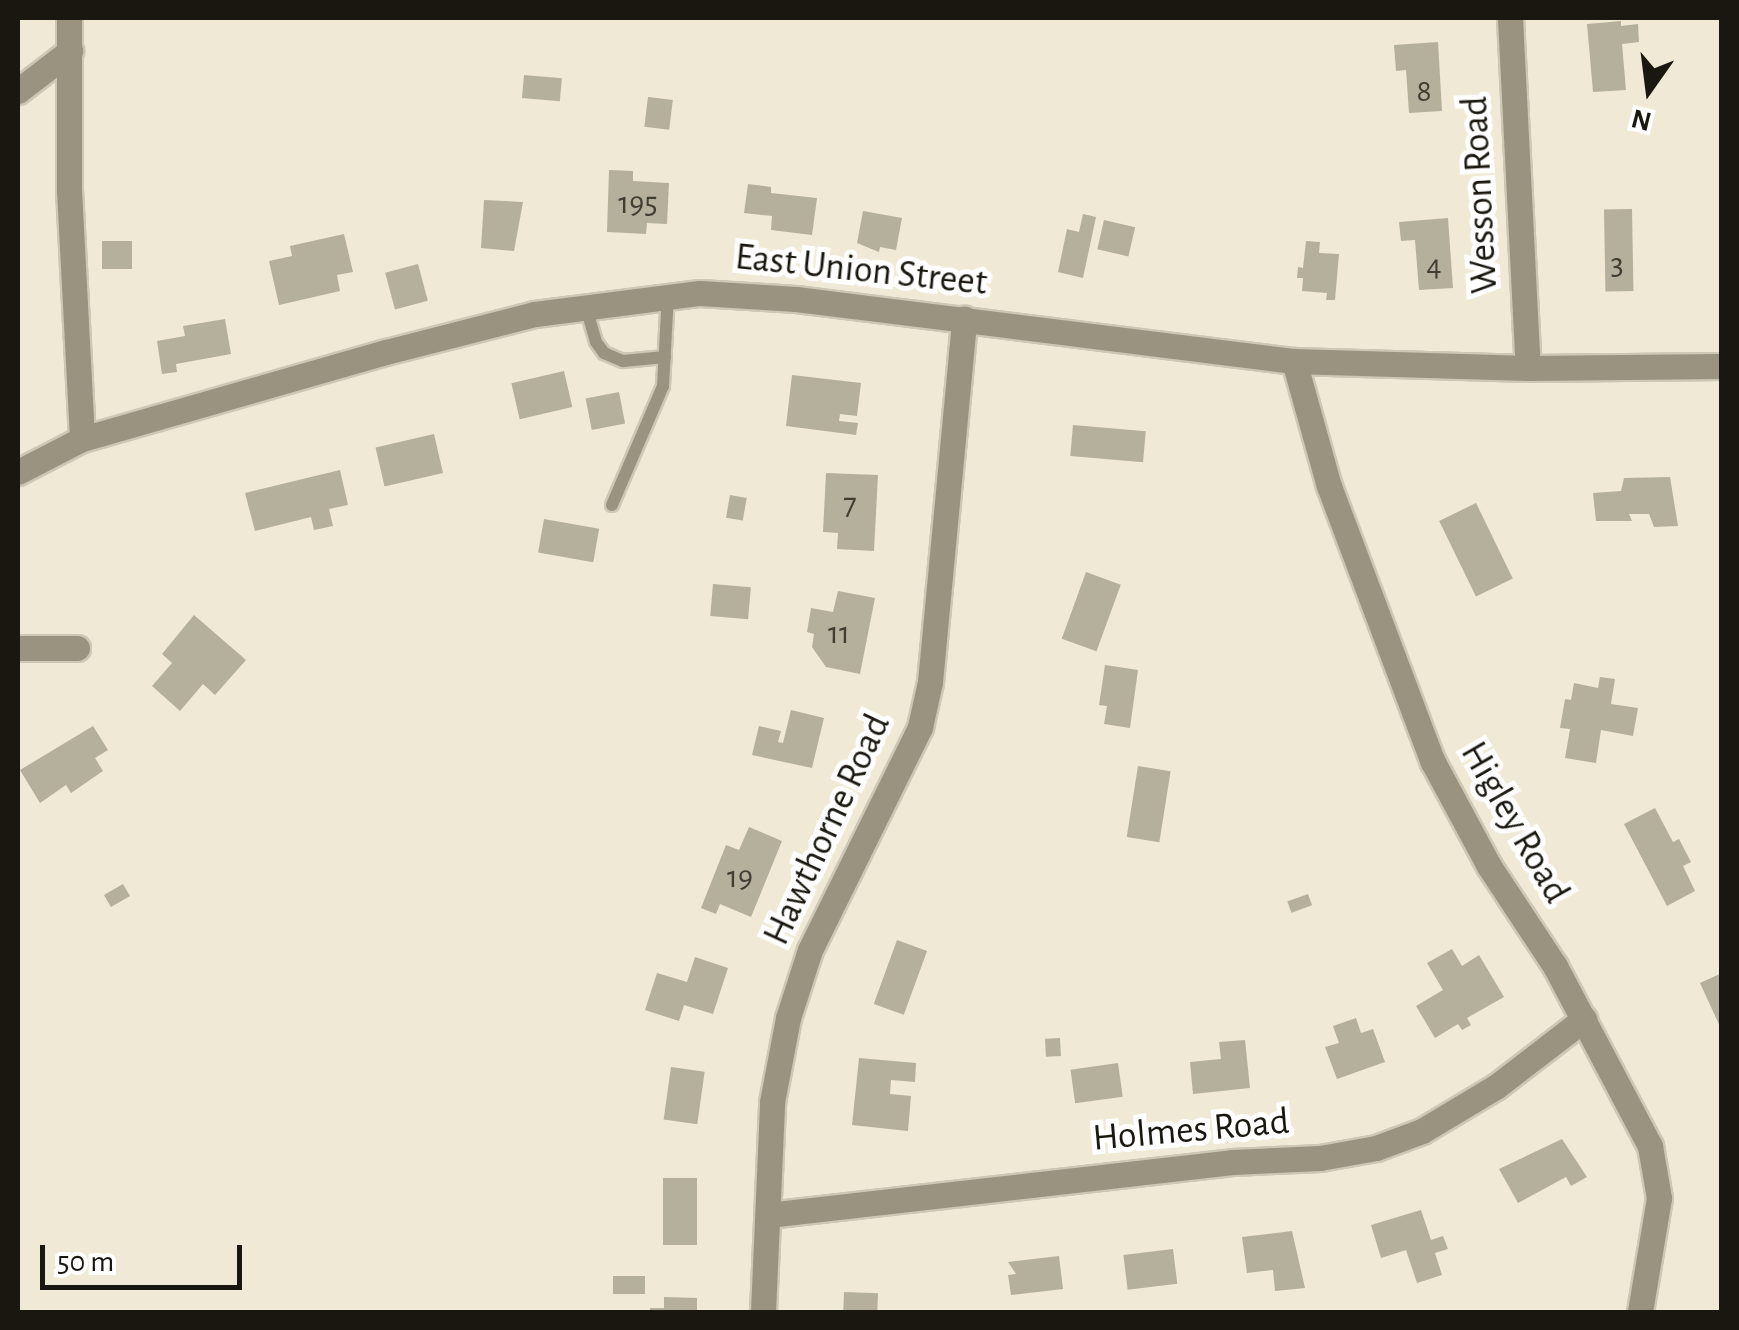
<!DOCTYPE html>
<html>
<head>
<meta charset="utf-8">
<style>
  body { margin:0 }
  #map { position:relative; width:1739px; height:1330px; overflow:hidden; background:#efe9d5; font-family:"Alegreya Sans",sans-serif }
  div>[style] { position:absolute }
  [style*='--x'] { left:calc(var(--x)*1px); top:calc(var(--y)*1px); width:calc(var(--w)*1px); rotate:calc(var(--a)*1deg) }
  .building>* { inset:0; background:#b5b09c; transform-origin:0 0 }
  .roads { filter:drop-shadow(2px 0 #cdc7b5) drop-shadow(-2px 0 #cdc7b5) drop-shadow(0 2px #cdc7b5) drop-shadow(0 -2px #cdc7b5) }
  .service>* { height:12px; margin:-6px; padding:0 6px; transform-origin:6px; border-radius:6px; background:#99937f }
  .minor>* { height:25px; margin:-12.5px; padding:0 12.5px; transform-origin:12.5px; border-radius:12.5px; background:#99937f }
  .tertiary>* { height:25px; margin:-12.5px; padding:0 12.5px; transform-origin:12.5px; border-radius:12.5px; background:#99937f }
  span { translate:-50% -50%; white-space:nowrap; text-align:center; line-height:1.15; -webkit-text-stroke:10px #fff; paint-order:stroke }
  .number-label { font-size:32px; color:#403d33 }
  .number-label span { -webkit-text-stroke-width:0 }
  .street-label { font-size:38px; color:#191710 }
  .frame { position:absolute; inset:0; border:20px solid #191710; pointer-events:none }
  .north { position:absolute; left:1599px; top:40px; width:100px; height:100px; -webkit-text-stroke:8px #fff; paint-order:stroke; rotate:194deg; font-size:28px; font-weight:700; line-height:40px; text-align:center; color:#191710 }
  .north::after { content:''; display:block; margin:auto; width:35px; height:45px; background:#191710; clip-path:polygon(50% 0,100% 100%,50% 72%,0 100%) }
  .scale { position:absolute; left:40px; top:1245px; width:202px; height:45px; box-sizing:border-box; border:5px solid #191710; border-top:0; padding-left:12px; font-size:30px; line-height:35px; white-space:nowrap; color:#191710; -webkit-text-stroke:8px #fff; paint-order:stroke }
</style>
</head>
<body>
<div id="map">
  <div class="building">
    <div style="clip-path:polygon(1621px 21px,1621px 26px,1638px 24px,1639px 42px,1622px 44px,1626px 90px,1593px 92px,1587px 24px)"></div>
    <div style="clip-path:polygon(1438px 42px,1442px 111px,1409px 113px,1406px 70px,1396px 71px,1394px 45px)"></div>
    <div style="left:524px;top:75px;width:38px;height:23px;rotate:5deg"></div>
    <div style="left:648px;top:97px;width:25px;height:30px;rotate:7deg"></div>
    <div style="clip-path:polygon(609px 170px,633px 171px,633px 181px,669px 183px,667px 224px,647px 223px,646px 234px,607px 232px)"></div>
    <div style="clip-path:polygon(748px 184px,771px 187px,771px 193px,817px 198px,812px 235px,771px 230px,772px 216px,744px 213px)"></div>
    <div style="clip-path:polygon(484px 200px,523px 202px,514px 251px,481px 248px)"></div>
    <div style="left:1632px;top:209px;width:82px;height:28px;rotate:89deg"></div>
    <div style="clip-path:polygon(863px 211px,902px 218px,896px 250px,880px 247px,879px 252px,857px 243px)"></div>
    <div style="clip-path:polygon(1083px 214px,1096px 217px,1083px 278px,1058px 272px,1067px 229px,1079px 232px)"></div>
    <div style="clip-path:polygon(1448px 218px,1453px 288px,1419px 290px,1415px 240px,1401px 241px,1399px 222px)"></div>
    <div style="left:1104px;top:220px;width:32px;height:30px;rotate:13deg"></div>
    <div style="clip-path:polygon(344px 234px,353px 272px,337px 275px,340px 291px,279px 305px,269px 261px,292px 256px,290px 246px)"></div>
    <div style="left:102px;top:241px;width:30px;height:28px"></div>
    <div style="clip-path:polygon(1306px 241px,1320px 242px,1319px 253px,1339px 254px,1335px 300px,1326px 300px,1327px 293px,1302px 291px,1303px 278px,1297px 278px,1298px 267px,1303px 268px)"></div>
    <div style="left:418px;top:264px;width:38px;height:34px;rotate:75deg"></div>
    <div style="clip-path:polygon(225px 319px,231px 354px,176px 364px,177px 372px,162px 374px,157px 341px,185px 336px,183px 326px)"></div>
    <div style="left:564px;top:371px;width:37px;height:54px;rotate:77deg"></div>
    <div style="clip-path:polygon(792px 375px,861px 383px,857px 416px,840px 414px,839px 421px,858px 423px,856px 435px,786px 426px)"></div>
    <div style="left:619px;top:392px;width:32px;height:34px;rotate:79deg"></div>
    <div style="left:1073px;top:425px;width:73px;height:31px;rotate:5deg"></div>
    <div style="left:434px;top:434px;width:40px;height:60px;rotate:77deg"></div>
    <div style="clip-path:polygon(340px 470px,348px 505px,329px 509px,333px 526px,314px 530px,311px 517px,255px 531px,245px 493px)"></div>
    <div style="clip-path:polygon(826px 473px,878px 475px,874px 551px,837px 549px,838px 533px,823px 532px)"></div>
    <div style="clip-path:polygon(1670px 477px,1678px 526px,1654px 527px,1649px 514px,1629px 514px,1632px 521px,1596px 521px,1593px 493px,1621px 491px,1624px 478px)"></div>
    <div style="left:730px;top:495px;width:17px;height:23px;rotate:10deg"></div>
    <div style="left:1476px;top:503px;width:84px;height:41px;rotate:64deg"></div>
    <div style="left:544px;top:519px;width:56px;height:34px;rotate:10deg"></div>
    <div style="left:1086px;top:572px;width:37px;height:71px;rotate:20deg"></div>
    <div style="left:713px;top:584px;width:38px;height:32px;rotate:5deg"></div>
    <div style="clip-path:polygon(838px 591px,875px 598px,860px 674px,826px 667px,812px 647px,814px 634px,807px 632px,811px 608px,833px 612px)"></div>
    <div style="clip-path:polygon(194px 615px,246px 660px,215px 695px,203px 684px,180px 711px,152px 686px,172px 663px,162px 654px)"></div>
    <div style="clip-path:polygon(1105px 665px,1138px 670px,1130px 728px,1104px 724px,1107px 706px,1099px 705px)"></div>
    <div style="clip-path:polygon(1600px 677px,1615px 679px,1611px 704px,1638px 708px,1633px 736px,1601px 730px,1596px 763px,1565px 758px,1570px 729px,1560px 728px,1565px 699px,1571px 700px,1574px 683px,1598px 688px)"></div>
    <div style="clip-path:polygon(791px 710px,824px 718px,812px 768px,752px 755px,759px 726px,781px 731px,778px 742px,783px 743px)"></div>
    <div style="clip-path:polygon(93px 726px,108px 750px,95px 758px,103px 771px,71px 793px,66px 785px,40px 803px,20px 770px)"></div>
    <div style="left:1138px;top:766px;width:33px;height:72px;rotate:9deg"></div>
    <div style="clip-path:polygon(1655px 808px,1673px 842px,1679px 839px,1691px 862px,1683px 866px,1695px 891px,1667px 906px,1624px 824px)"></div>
    <div style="clip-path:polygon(749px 827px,782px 841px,751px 917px,720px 904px,716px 914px,701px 908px,726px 845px,739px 850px)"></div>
    <div style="left:123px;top:884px;width:14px;height:22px;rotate:60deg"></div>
    <div style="left:1308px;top:894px;width:12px;height:22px;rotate:70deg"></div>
    <div style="left:897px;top:940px;width:32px;height:68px;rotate:20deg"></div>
    <div style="clip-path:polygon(1452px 949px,1462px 966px,1479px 955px,1504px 997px,1467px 1018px,1471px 1025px,1462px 1030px,1458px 1024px,1435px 1038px,1416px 1006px,1443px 990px,1427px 963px)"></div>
    <div style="clip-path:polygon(695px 957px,728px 968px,713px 1014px,684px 1005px,679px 1021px,645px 1010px,657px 973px,687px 982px)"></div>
    <div style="clip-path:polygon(1722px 973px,1722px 1031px,1700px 983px)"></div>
    <div style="clip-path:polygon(1356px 1018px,1361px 1033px,1373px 1029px,1385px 1062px,1337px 1079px,1325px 1047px,1339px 1043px,1333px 1026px)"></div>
    <div style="left:1060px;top:1038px;width:18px;height:15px;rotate:87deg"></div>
    <div style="clip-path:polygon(1245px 1040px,1250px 1088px,1193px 1094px,1190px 1062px,1221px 1059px,1219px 1042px)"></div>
    <div style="clip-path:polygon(859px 1058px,916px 1063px,915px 1082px,891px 1080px,890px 1094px,911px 1096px,908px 1131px,852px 1125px)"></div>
    <div style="left:1118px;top:1063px;width:34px;height:48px;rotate:82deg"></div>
    <div style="left:671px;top:1067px;width:34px;height:53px;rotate:8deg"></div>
    <div style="clip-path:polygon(1562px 1139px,1587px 1177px,1571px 1186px,1566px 1177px,1518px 1203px,1499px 1169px)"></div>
    <div style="left:663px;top:1178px;width:34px;height:67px"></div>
    <div style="clip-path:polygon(1421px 1210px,1431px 1240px,1443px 1236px,1448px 1249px,1435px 1253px,1442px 1275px,1417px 1283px,1406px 1250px,1381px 1258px,1371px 1225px)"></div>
    <div style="clip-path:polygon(1292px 1231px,1305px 1288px,1275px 1291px,1273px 1270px,1247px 1273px,1242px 1237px)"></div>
    <div style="left:1173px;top:1249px;width:35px;height:50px;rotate:83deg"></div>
    <div style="clip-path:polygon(1059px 1256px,1063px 1289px,1011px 1295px,1008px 1275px,1016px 1274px,1008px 1262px)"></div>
    <div style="left:645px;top:1276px;width:18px;height:32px;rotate:90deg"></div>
    <div style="left:844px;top:1292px;width:34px;height:20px;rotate:2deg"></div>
    <div style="clip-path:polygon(664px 1297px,697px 1298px,697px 1312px,650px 1312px,650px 1308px,664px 1308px)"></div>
  </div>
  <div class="roads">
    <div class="service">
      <div style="--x:586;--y:307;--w:36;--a:74"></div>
      <div style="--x:596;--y:342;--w:14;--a:54"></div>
      <div style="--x:604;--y:353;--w:21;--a:23"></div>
      <div style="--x:623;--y:361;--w:42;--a:-5.4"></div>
      <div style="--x:612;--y:505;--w:129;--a:-66.8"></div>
      <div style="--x:663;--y:386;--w:91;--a:-86.9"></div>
    </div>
    <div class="minor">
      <div style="--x:69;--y:18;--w:172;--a:90"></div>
      <div style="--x:69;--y:190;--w:249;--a:87"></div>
      <div style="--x:1510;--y:18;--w:350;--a:87.1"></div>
      <div style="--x:18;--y:91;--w:66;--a:-37.6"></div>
      <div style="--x:18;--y:648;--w:59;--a:0"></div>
      <div style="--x:768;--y:1215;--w:467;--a:-6.5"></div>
      <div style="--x:1232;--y:1162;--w:88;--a:-2.6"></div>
      <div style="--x:1320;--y:1158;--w:57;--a:-10.1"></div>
      <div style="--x:1376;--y:1148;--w:49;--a:-20.3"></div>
      <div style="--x:1422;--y:1131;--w:87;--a:-31"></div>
      <div style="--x:1497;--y:1086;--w:110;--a:-37.6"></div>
      <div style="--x:763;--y:1312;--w:210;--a:-87.5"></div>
      <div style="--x:772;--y:1102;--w:86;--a:-79.2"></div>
      <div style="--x:788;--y:1018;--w:71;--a:-72.1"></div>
      <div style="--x:810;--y:950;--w:249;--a:-63.7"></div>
      <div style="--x:920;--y:727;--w:46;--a:-77.5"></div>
      <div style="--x:930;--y:682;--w:365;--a:-84.6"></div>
    </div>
    <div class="tertiary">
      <div style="--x:1294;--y:361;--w:130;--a:74.4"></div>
      <div style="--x:1329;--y:486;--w:295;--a:69.4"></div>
      <div style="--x:1433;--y:762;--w:118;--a:61.7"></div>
      <div style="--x:1489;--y:866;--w:120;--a:56.6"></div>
      <div style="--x:1555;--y:966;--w:204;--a:62.2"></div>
      <div style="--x:1650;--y:1146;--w:53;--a:80.2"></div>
      <div style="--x:1659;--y:1198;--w:116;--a:99.5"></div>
      <div style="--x:18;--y:472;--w:72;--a:-27.3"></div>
      <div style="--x:82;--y:439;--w:316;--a:-16"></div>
      <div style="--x:386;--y:352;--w:154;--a:-14.3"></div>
      <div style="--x:535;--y:314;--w:166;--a:-7.3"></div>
      <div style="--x:700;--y:293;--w:96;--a:3.6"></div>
      <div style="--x:796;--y:299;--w:502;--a:7.1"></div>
      <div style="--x:1294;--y:361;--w:234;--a:1.7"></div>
      <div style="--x:1528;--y:368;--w:194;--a:-0.6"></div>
    </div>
  </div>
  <div class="number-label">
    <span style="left:1424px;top:91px">8</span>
    <span style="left:638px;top:203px">195</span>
    <span style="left:1617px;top:264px">3</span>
    <span style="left:1434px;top:265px">4</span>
    <span style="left:850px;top:504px">7</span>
    <span style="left:839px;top:633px">11</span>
    <span style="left:740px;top:877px">19</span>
  </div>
  <div class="street-label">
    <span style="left:1481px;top:195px;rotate:-93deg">Wesson Road</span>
    <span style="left:861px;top:271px;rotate:6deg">East Union Street</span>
    <span style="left:1514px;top:823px;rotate:60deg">Higley Road</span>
    <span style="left:828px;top:830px;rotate:-65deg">Hawthorne Road</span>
    <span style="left:1191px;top:1131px;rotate:-5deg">Holmes Road</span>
  </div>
  <div class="frame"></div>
  <div class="north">N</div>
  <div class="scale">50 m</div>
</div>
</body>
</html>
